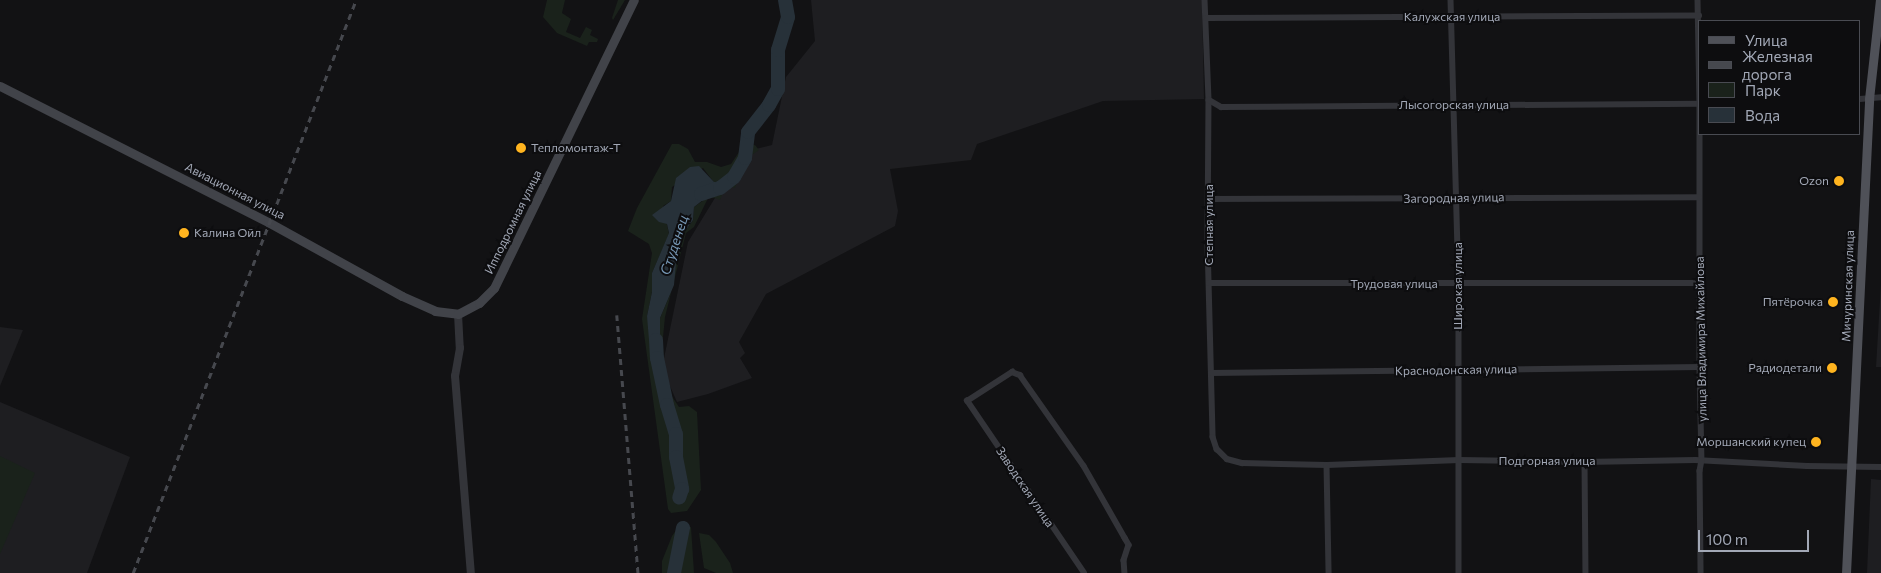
<!DOCTYPE html>
<html>
<head>
<meta charset="utf-8">
<style>
  body { margin:0 }
  #map { position:relative; width:1881px; height:573px; overflow:hidden; background:#121214; font-family:Commissioner,sans-serif }
  div>[style] { position:absolute }
  [style*='--x'] { left:calc(var(--x)*1px); top:calc(var(--y)*1px); width:calc(var(--w)*1px); rotate:calc(var(--a)*1deg) }
  .built>* { inset:0; background:#1e1e21 }
  .green>* { inset:0; background:#1a221b }
  .water>* { inset:0; background:#273139 }
  .river>* { height:14px; margin:-7px; padding:0 7px; transform-origin:7px; border-radius:7px; background:#273139 }
  .minor>* { height:5.5px; margin:-2.75px; padding:0 2.75px; transform-origin:2.75px; border-radius:2.75px; background:#333439 }
  .tertiary>* { height:8px; margin:-4px; padding:0 4px; transform-origin:4px; border-radius:4px; background:#333439 }
  .secondary>* { height:9px; margin:-4.5px; padding:0 4.5px; transform-origin:4.5px; border-radius:4.5px; background:#414349 }
  .primary>* { height:9px; margin:-4.5px; padding:0 4.5px; transform-origin:4.5px; border-radius:4.5px; background:#4f5158 }
  .rail>* { height:2.5px; margin-top:-1.25px; transform-origin:0; background:repeating-linear-gradient(90deg,#46484e 0 6px,transparent 0 11px) }
  .dots>* { width:14px; height:14px; translate:-50% -50%; box-sizing:border-box; border:2px solid #0d0d0f; border-radius:50% }
  span { translate:-50% -50%; white-space:nowrap; text-align:center; line-height:1.15; -webkit-text-stroke:4px #0d0d0f; paint-order:stroke }
  .street-label { font-size:12px; color:#a2a8b6 }
  .poi-label { font-size:12px; color:#a2a8b6 }
  .left { translate:0 -50%; text-align:left }
  .right { translate:-100% -50%; text-align:right }
  .water-label { font-size:14px; color:#7697b4; font-style:italic }
  .legend { position:absolute; left:1698px; top:20px; width:162px; height:115px; box-sizing:border-box; background:#0d0d0f; border:1px solid #494b52; margin:0; padding:6px 9px; list-style:none; font-size:15px; color:#a2a8b6 }
  .legend li { display:flex; align-items:center; gap:10px; height:25px }
  .legend b { width:25px; border:1px solid #494b52 }
  .scale { position:absolute; left:1698px; top:530px; width:111px; height:22px; box-sizing:border-box; border:2px solid #a2a8b6; border-top:0; padding-left:6px; font-size:15px; line-height:18px; white-space:nowrap; color:#a2a8b6; -webkit-text-stroke:4px #0d0d0f; paint-order:stroke }
</style>
</head>
<body>
<div id="map">
  <div class="built">
    <div style="clip-path:polygon(811px 0,1202px 0,1204px 99px,1103px 101px,977px 144px,971px 160px,890px 169px,898px 211px,895px 226px,766px 294px,739px 342px,745px 353px,740px 358px,752px 378px,708px 394px,677px 402px,662px 368px,688px 242px,743px 152px,772px 145px,786px 77px,815px 41px)"></div>
    <div style="clip-path:polygon(1881px 284px,1881px 367px,1876px 367px)"></div>
    <div style="clip-path:polygon(0 327px,23px 330px,0 386px)"></div>
    <div style="clip-path:polygon(0 402px,130px 457px,87px 573px,0 573px)"></div>
    <div style="clip-path:polygon(1871px 479px,1881px 480px,1881px 573px,1867px 573px)"></div>
  </div>
  <div class="green">
    <div style="clip-path:polygon(547px 0,565px 0,562px 13px,571px 19px,566px 32px,580px 38px,586px 27px,592px 30px,590px 35px,598px 39px,597px 42px,589px 42px,587px 46px,557px 33px,543px 17px)"></div>
    <div style="clip-path:polygon(618px 0,625px 0,613px 20px,612px 18px)"></div>
    <div style="clip-path:polygon(evenodd,672px 144px,679px 144px,688px 149px,695px 162px,707px 162px,721px 167px,731px 164px,743px 146px,755px 145px,759px 150px,749px 157px,742px 167px,735px 188px,726px 186px,720px 200px,709px 196px,694px 227px,686px 233px,665px 317px,660px 368px,671px 395px,679px 407px,689px 406px,697px 412px,701px 490px,687px 511px,671px 513px,668px 509px,642px 319px,652px 253px,649px 244px,628px 231px,637px 208px,672px 144px,703px 168px,719px 189px,694px 207px,693px 220px,678px 241px,672px 290px,660px 318px,660px 351px,647px 316px,652px 292px,652px 273px,669px 234px,663px 206px,671px 201px,672px 187px,703px 168px)"></div>
    <div style="clip-path:polygon(0 456px,35px 473px,0 554px)"></div>
    <div style="clip-path:polygon(691px 527px,694px 573px,662px 573px,662px 561px,672px 536px,677px 529px)"></div>
    <div style="clip-path:polygon(699px 533px,709px 535px,716px 542px,730px 563px,733px 573px,716px 573px,704px 568px)"></div>
  </div>
  <div class="water">
    <div style="clip-path:polygon(699px 166px,714px 182px,718px 182px,721px 186px,694px 207px,693px 220px,678px 241px,674px 285px,660px 318px,660px 352px,657px 358px,649px 340px,647px 316px,652px 292px,652px 273px,669px 233px,667px 224px,659px 222px,652px 215px,671px 201px,676px 178px,690px 167px)"></div>
  </div>
  <div class="river">
    <div style="--x:701;--y:194;--w:20;--a:-18"></div>
    <div style="--x:720;--y:188;--w:18;--a:-38"></div>
    <div style="--x:734;--y:177;--w:22;--a:-60"></div>
    <div style="--x:745;--y:158;--w:26;--a:-83"></div>
    <div style="--x:748;--y:132;--w:34;--a:-52"></div>
    <div style="--x:769;--y:105;--w:18;--a:-61"></div>
    <div style="--x:778;--y:89;--w:39;--a:-90"></div>
    <div style="--x:778;--y:50;--w:34;--a:-73"></div>
    <div style="--x:788;--y:17;--w:17;--a:-100"></div>
    <div style="--x:656;--y:340;--w:18;--a:87"></div>
    <div style="--x:657;--y:358;--w:48;--a:78"></div>
    <div style="--x:667;--y:405;--w:30;--a:73"></div>
    <div style="--x:676;--y:434;--w:23;--a:90"></div>
    <div style="--x:676;--y:457;--w:33;--a:79"></div>
    <div style="--x:682;--y:489;--w:9;--a:108"></div>
    <div style="--x:674;--y:573;--w:46;--a:-78.7"></div>
  </div>
  <div class="minor">
    <div style="--x:1205;--y:0;--w:100;--a:87.7"></div>
    <div style="--x:1209;--y:100;--w:143;--a:90.4"></div>
    <div style="--x:1208;--y:243;--w:194;--a:88.5"></div>
    <div style="--x:1213;--y:437;--w:13;--a:72"></div>
    <div style="--x:1217;--y:449;--w:14;--a:45"></div>
    <div style="--x:1227;--y:459;--w:16;--a:15"></div>
    <div style="--x:1242;--y:463;--w:85;--a:1.3"></div>
    <div style="--x:1327;--y:465;--w:132;--a:-2.2"></div>
    <div style="--x:1459;--y:460;--w:126;--a:0.9"></div>
    <div style="--x:1585;--y:462;--w:110;--a:-1"></div>
    <div style="--x:1695;--y:460;--w:112;--a:3.1"></div>
    <div style="--x:1807;--y:466;--w:74;--a:0.8"></div>
    <div style="--x:1451;--y:0;--w:283;--a:88.4"></div>
    <div style="--x:1459;--y:283;--w:290;--a:90"></div>
    <div style="--x:1698;--y:0;--w:103;--a:88.9"></div>
    <div style="--x:1206;--y:18;--w:493;--a:-0.3"></div>
    <div style="--x:1860;--y:99;--w:21;--a:-5"></div>
    <div style="--x:1209;--y:100;--w:14;--a:30"></div>
    <div style="--x:1221;--y:107;--w:479;--a:-0.4"></div>
    <div style="--x:1700;--y:105;--w:262;--a:90"></div>
    <div style="--x:1700;--y:367;--w:93;--a:88.8"></div>
    <div style="--x:1702;--y:460;--w:11;--a:100"></div>
    <div style="--x:1700;--y:471;--w:102;--a:89.4"></div>
    <div style="--x:1209;--y:199;--w:490;--a:-0.2"></div>
    <div style="--x:1209;--y:283;--w:491;--a:0"></div>
    <div style="--x:1211;--y:373;--w:489;--a:-0.7"></div>
    <div style="--x:1585;--y:462;--w:111;--a:89.5"></div>
    <div style="--x:1327;--y:465;--w:108;--a:88.9"></div>
    <div style="--x:1084;--y:573;--w:208;--a:-124.2"></div>
    <div style="--x:967;--y:401;--w:54;--a:-32.8"></div>
    <div style="--x:1012;--y:372;--w:9;--a:21"></div>
    <div style="--x:1020;--y:375;--w:111;--a:54.9"></div>
    <div style="--x:1084;--y:466;--w:83;--a:60.3"></div>
    <div style="--x:1125;--y:538;--w:8;--a:60"></div>
    <div style="--x:1129;--y:545;--w:16;--a:108"></div>
    <div style="--x:1124;--y:560;--w:13;--a:86"></div>
  </div>
  <div class="tertiary">
    <div style="--x:458;--y:314;--w:34;--a:87"></div>
    <div style="--x:460;--y:348;--w:28;--a:100"></div>
    <div style="--x:455;--y:376;--w:198;--a:85.4"></div>
  </div>
  <div class="secondary">
    <div style="--x:0;--y:86;--w:301;--a:26.9"></div>
    <div style="--x:268;--y:222;--w:153;--a:28.9"></div>
    <div style="--x:402;--y:296;--w:36;--a:24"></div>
    <div style="--x:435;--y:311;--w:23;--a:7"></div>
    <div style="--x:458;--y:314;--w:24;--a:-28"></div>
    <div style="--x:479;--y:303;--w:21;--a:-45"></div>
    <div style="--x:494;--y:288;--w:320;--a:-64.1"></div>
  </div>
  <div class="primary">
    <div style="--x:1846;--y:573;--w:475;--a:-87.2"></div>
    <div style="--x:1869;--y:99;--w:100;--a:-83.7"></div>
  </div>
  <div class="rail">
    <div style="--x:617;--y:315;--w:259;--a:85.3"></div>
    <div style="--x:133;--y:573;--w:615;--a:-68.74"></div>
  </div>
  <div class="dots">
    <div style="left:521px;top:148px;background:#ffb41f"></div>
    <div style="left:1839px;top:181px;background:#ffb41f"></div>
    <div style="left:184px;top:233px;background:#ffb41f"></div>
    <div style="left:1833px;top:302px;background:#ffb41f"></div>
    <div style="left:1832px;top:368px;background:#ffb41f"></div>
    <div style="left:1816px;top:442px;background:#ffb41f"></div>
  </div>
  <div class="street-label">
    <span style="left:1452px;top:17px">Калужская улица</span>
    <span style="left:1454px;top:105px">Лысогорская улица</span>
    <span style="left:235px;top:191px;rotate:27deg">Авиационная улица</span>
    <span style="left:1454px;top:198px;rotate:-1deg">Загородная улица</span>
    <span style="left:513px;top:222px;rotate:-64deg">Ипподромная улица</span>
    <span style="left:1209px;top:225px;rotate:-90deg">Степная улица</span>
    <span style="left:1394px;top:284px">Трудовая улица</span>
    <span style="left:1458px;top:286px;rotate:-90deg">Широкая улица</span>
    <span style="left:1848px;top:286px;rotate:-88deg">Мичуринская улица</span>
    <span style="left:1701px;top:339px;rotate:-91deg">улица Владимира Михайлова</span>
    <span style="left:1456px;top:370px;rotate:-1deg">Краснодонская улица</span>
    <span style="left:1547px;top:461px">Подгорная улица</span>
    <span style="left:1025px;top:487px;rotate:56deg">Заводская улица</span>
  </div>
  <div class="poi-label">
    <span class="left" style="left:531px;top:148px">Тепломонтаж-Т</span>
    <span class="right" style="left:1829px;top:181px">Ozon</span>
    <span class="left" style="left:194px;top:233px">Калина Ойл</span>
    <span class="right" style="left:1823px;top:302px">Пятёрочка</span>
    <span class="right" style="left:1822px;top:368px">Радиодетали</span>
    <span class="right" style="left:1806px;top:442px">Моршанский купец</span>
  </div>
  <div class="water-label">
    <span style="left:674px;top:245px;rotate:-72deg">Студенец</span>
  </div>
  <ul class="legend">
  <li><b style="height:6px;background:#4f5158"></b>Улица</li>
  <li><b style="height:6px;background:#46484e"></b>Железная дорога</li>
  <li><b style="height:14px;background:#1a221b"></b>Парк</li>
  <li><b style="height:14px;background:#273139"></b>Вода</li>
  </ul>
  <div class="scale">100 m</div>
</div>
</body>
</html>
